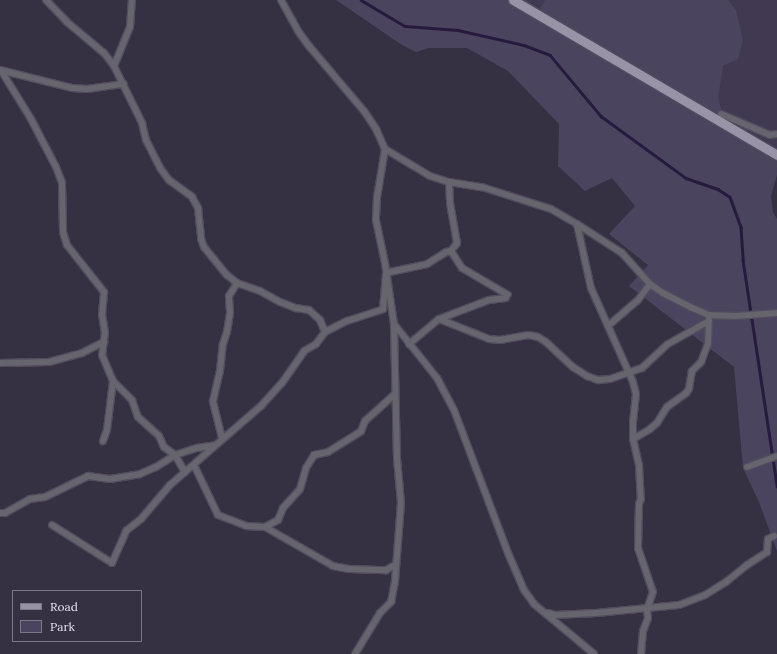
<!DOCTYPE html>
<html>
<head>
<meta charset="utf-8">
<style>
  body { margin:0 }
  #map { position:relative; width:777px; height:654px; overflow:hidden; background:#353042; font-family:Lora,serif }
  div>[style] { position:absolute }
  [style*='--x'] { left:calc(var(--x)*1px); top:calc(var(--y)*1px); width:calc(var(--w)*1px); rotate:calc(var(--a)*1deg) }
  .built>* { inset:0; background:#403951 }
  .green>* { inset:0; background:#4b445f }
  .stream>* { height:2.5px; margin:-1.25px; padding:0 1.25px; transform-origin:1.25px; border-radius:1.25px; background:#271a3f }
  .roads { filter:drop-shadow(1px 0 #514c5e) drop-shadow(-1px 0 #514c5e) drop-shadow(0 1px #514c5e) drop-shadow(0 -1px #514c5e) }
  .minor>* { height:6px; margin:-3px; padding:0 3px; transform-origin:3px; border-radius:3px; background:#66646d }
  .primary>* { height:9px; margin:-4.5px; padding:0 4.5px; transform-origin:4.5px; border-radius:4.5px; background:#9893a6 }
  span { translate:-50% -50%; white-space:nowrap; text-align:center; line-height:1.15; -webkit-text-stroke:3px #353042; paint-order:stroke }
  .legend { position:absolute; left:12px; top:590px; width:130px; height:52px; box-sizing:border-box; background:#353042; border:1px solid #7b7787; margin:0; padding:5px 7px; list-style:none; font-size:12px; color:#e5e2ee }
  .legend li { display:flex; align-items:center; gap:8px; height:20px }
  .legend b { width:20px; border:1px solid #7b7787 }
</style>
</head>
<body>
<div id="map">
  <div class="built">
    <div style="clip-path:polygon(526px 0,777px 0,777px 149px,584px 34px)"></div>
  </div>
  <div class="green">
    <div style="clip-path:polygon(336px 0,526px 0,540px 9px,545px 0,728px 0,736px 10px,743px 40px,738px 59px,723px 66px,718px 98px,724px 117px,777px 149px,777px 175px,771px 196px,773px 212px,777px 219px,777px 551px,759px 502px,743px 468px,734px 367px,629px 286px,648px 265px,609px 234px,635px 206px,612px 178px,585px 191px,558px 166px,559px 124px,508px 71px,467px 48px,429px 48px,416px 52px,402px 45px)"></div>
  </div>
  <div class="stream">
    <div style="--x:361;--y:0;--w:51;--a:30.6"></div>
    <div style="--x:405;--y:26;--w:53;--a:4.3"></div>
    <div style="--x:458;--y:30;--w:68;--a:12.8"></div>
    <div style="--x:524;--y:45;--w:28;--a:21"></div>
    <div style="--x:550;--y:55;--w:80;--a:50.1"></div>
    <div style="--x:601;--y:116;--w:105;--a:36.1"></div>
    <div style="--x:686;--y:178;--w:34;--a:19"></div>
    <div style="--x:718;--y:189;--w:14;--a:34"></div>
    <div style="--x:730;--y:197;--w:33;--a:70"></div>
    <div style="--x:741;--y:228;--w:32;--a:86"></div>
    <div style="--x:743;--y:260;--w:229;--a:81.4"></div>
  </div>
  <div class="roads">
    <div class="minor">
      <div style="--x:46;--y:0;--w:30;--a:46"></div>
      <div style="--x:67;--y:22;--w:48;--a:40"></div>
      <div style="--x:104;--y:53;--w:16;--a:52"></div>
      <div style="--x:114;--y:66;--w:64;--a:63.8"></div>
      <div style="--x:142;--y:123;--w:17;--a:77"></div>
      <div style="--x:146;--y:140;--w:31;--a:63"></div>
      <div style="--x:160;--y:168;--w:15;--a:53"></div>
      <div style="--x:169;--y:180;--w:29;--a:36"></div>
      <div style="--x:192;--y:197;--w:13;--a:61"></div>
      <div style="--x:198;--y:208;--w:31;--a:84"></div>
      <div style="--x:201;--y:239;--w:9;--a:69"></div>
      <div style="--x:204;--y:247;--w:36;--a:51"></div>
      <div style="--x:227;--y:275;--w:13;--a:39"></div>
      <div style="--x:237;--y:283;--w:24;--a:19"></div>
      <div style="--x:260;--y:291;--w:23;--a:29"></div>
      <div style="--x:280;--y:302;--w:17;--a:21"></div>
      <div style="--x:296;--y:308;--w:13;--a:9"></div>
      <div style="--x:309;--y:310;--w:15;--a:42"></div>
      <div style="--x:320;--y:320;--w:13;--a:67"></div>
      <div style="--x:281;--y:0;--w:35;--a:61"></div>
      <div style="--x:298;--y:31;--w:19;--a:54"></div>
      <div style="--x:309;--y:46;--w:85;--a:49.8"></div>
      <div style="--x:364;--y:111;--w:22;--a:56"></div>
      <div style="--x:376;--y:129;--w:22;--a:66"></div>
      <div style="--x:385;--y:149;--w:50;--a:99.3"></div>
      <div style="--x:377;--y:198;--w:22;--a:93"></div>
      <div style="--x:376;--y:220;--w:44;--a:78.2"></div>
      <div style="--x:385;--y:263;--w:62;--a:81.6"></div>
      <div style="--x:394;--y:324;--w:69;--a:51.5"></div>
      <div style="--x:437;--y:378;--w:36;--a:62"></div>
      <div style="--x:454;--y:410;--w:153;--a:69.3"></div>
      <div style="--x:508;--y:553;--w:40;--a:66.6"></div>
      <div style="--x:524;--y:590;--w:17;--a:54"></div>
      <div style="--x:534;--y:604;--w:78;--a:39.8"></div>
      <div style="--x:114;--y:66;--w:42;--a:-67.7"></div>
      <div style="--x:130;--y:27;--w:27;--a:-86"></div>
      <div style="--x:0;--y:70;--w:74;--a:14"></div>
      <div style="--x:72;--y:88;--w:15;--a:4"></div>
      <div style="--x:87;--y:89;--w:37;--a:-8"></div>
      <div style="--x:2;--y:72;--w:55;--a:58.3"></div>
      <div style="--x:31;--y:119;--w:54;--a:62.5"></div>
      <div style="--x:56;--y:167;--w:17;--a:69"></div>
      <div style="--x:62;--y:183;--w:49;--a:88.8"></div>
      <div style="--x:63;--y:232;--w:14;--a:73"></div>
      <div style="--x:67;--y:245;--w:60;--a:51.8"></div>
      <div style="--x:104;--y:292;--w:22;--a:95"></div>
      <div style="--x:102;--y:314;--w:18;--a:81"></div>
      <div style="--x:105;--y:332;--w:23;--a:97"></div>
      <div style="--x:102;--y:355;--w:28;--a:67"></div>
      <div style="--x:113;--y:381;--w:49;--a:97"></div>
      <div style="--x:107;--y:430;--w:12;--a:110"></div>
      <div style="--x:721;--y:114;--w:53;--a:23.2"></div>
      <div style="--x:770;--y:135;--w:7;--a:-8"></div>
      <div style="--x:385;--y:149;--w:52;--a:31"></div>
      <div style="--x:430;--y:176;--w:20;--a:18"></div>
      <div style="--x:449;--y:182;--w:33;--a:9"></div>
      <div style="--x:482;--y:187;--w:72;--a:17.7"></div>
      <div style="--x:551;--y:209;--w:30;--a:30"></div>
      <div style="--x:577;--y:224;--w:54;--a:32.8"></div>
      <div style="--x:622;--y:253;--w:42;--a:47.9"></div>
      <div style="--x:650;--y:284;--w:16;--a:35"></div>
      <div style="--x:663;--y:293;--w:30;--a:27"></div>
      <div style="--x:690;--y:307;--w:21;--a:23"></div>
      <div style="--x:709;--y:315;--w:27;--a:2"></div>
      <div style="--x:736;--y:316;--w:41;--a:-4.2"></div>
      <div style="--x:449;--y:182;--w:21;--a:87"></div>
      <div style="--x:450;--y:203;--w:41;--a:80.1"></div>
      <div style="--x:457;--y:243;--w:10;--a:127"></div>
      <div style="--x:577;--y:224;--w:66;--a:77.7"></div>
      <div style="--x:591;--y:288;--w:103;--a:65.9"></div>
      <div style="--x:633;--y:382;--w:12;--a:76"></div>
      <div style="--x:636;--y:394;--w:27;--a:96"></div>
      <div style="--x:633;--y:421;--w:18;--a:90"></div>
      <div style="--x:633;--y:439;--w:27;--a:77"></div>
      <div style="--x:639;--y:465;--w:34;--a:87"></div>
      <div style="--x:641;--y:499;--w:5;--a:112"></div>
      <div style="--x:639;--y:504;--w:44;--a:91.3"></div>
      <div style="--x:638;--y:548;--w:46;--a:71.2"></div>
      <div style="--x:653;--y:592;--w:18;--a:109"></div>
      <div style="--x:647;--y:609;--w:9;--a:84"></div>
      <div style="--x:648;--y:618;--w:14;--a:111"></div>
      <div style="--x:643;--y:631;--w:23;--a:95"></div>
      <div style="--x:439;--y:319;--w:54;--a:21.8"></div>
      <div style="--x:489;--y:339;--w:11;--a:5"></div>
      <div style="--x:500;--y:340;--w:29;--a:-10"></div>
      <div style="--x:529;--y:335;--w:9;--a:13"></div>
      <div style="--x:538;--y:337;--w:9;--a:32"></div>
      <div style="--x:546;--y:342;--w:37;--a:43"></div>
      <div style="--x:573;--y:367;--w:17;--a:33"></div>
      <div style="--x:587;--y:376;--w:12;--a:20"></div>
      <div style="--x:598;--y:380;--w:12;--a:-5"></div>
      <div style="--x:610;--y:379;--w:34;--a:-19"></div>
      <div style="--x:642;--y:368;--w:35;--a:-43"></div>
      <div style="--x:668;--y:344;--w:47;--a:-29.3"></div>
      <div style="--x:608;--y:326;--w:40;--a:-41"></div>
      <div style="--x:638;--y:300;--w:20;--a:-53"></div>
      <div style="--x:409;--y:344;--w:39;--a:-40"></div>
      <div style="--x:439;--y:319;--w:53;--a:-20.8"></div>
      <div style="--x:489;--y:300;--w:17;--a:-7"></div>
      <div style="--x:0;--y:363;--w:49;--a:-1.2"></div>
      <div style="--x:49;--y:362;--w:34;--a:-15"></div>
      <div style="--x:82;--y:353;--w:25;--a:-27"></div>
      <div style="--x:113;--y:381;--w:27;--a:45"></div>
      <div style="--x:132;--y:400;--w:18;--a:71"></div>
      <div style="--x:138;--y:417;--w:28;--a:42"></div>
      <div style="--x:159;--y:436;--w:12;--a:66"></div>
      <div style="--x:164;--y:447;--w:14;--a:36"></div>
      <div style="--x:175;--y:455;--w:20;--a:60"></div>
      <div style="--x:222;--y:438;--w:38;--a:-104"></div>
      <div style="--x:213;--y:401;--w:31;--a:-77"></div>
      <div style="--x:220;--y:371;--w:27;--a:-84"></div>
      <div style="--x:223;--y:344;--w:13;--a:-72"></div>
      <div style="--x:227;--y:332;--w:20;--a:-81"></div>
      <div style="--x:230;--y:312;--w:16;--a:-94"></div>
      <div style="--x:229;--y:296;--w:15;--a:-58"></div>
      <div style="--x:633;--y:439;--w:20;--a:-30"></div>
      <div style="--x:650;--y:429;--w:9;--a:-41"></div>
      <div style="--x:657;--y:423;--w:19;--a:-58"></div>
      <div style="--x:667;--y:407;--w:24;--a:-36"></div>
      <div style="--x:686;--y:393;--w:5;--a:-53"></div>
      <div style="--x:689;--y:389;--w:18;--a:-81"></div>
      <div style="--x:692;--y:371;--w:13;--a:-45"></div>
      <div style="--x:701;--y:362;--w:19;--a:-69"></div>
      <div style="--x:708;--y:344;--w:25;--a:-88"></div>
      <div style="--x:194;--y:465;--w:55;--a:64.4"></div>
      <div style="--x:218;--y:515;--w:30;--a:21"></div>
      <div style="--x:246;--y:526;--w:19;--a:3"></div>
      <div style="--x:265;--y:527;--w:78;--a:29.8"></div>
      <div style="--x:333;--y:566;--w:16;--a:11"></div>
      <div style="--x:349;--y:569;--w:37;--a:2"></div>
      <div style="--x:386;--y:570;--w:10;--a:-29"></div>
      <div style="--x:747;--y:467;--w:32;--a:-20"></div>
      <div style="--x:0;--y:513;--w:5;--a:0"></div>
      <div style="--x:5;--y:513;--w:29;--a:-29"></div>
      <div style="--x:30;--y:499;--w:15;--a:-8"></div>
      <div style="--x:45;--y:497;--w:48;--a:-26"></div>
      <div style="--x:88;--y:476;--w:22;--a:8"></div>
      <div style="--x:110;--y:479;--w:30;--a:-9"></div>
      <div style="--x:140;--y:474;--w:17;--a:-24"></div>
      <div style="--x:156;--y:467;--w:22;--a:-32"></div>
      <div style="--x:175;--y:455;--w:23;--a:-18"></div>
      <div style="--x:197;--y:448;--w:18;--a:-9"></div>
      <div style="--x:52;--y:525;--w:71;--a:32.3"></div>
      <div style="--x:112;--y:563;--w:36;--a:-66"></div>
      <div style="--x:127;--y:530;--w:18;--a:-38"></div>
      <div style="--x:141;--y:519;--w:45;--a:-49.5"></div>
      <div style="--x:170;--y:485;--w:121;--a:-41"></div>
      <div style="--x:261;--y:406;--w:31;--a:-48"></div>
      <div style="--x:282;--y:383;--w:39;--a:-55"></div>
      <div style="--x:304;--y:351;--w:14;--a:-30"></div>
      <div style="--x:316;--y:344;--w:15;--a:-53"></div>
      <div style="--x:325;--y:332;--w:25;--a:-27"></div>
      <div style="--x:347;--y:321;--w:38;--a:-18"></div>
      <div style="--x:383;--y:309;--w:34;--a:-85"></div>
      <div style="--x:386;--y:275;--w:5;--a:-37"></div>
      <div style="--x:390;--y:272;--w:38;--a:-12"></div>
      <div style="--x:427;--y:264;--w:22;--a:-32"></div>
      <div style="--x:446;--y:252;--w:5;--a:-11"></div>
      <div style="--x:451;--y:251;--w:20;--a:57"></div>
      <div style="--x:462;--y:268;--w:53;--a:30.4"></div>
      <div style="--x:265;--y:527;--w:15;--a:-28"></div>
      <div style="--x:278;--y:520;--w:13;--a:-67"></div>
      <div style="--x:283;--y:508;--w:25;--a:-48"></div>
      <div style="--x:300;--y:489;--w:22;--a:-74"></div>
      <div style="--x:306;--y:468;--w:15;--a:-58"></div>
      <div style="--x:314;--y:455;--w:14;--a:-12"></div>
      <div style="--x:328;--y:452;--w:39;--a:-32"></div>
      <div style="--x:361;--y:431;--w:11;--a:-68"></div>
      <div style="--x:365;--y:421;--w:40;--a:-42"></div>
      <div style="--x:548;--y:613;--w:7;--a:16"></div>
      <div style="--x:555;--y:615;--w:41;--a:-2.8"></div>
      <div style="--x:596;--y:613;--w:83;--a:-5.5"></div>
      <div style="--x:679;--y:605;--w:28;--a:-21"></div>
      <div style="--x:705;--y:595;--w:25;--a:-32"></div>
      <div style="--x:726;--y:582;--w:27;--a:-39"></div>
      <div style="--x:747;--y:565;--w:24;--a:-33"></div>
      <div style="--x:767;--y:552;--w:13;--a:-86"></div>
      <div style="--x:768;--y:539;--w:7;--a:-27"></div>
      <div style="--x:355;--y:654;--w:48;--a:-58.6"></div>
      <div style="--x:380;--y:613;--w:16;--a:-45"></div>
      <div style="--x:391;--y:602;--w:21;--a:-79"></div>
      <div style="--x:395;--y:581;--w:78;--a:-85.6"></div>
      <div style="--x:401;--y:503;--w:45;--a:-95.1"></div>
      <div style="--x:397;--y:458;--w:134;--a:-91.3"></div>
    </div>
    <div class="primary">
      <div style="--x:513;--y:0;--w:306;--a:30.4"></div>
    </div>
  </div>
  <ul class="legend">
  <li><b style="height:5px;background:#9893a6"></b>Road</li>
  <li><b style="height:11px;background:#4b445f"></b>Park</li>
  </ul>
</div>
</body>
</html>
